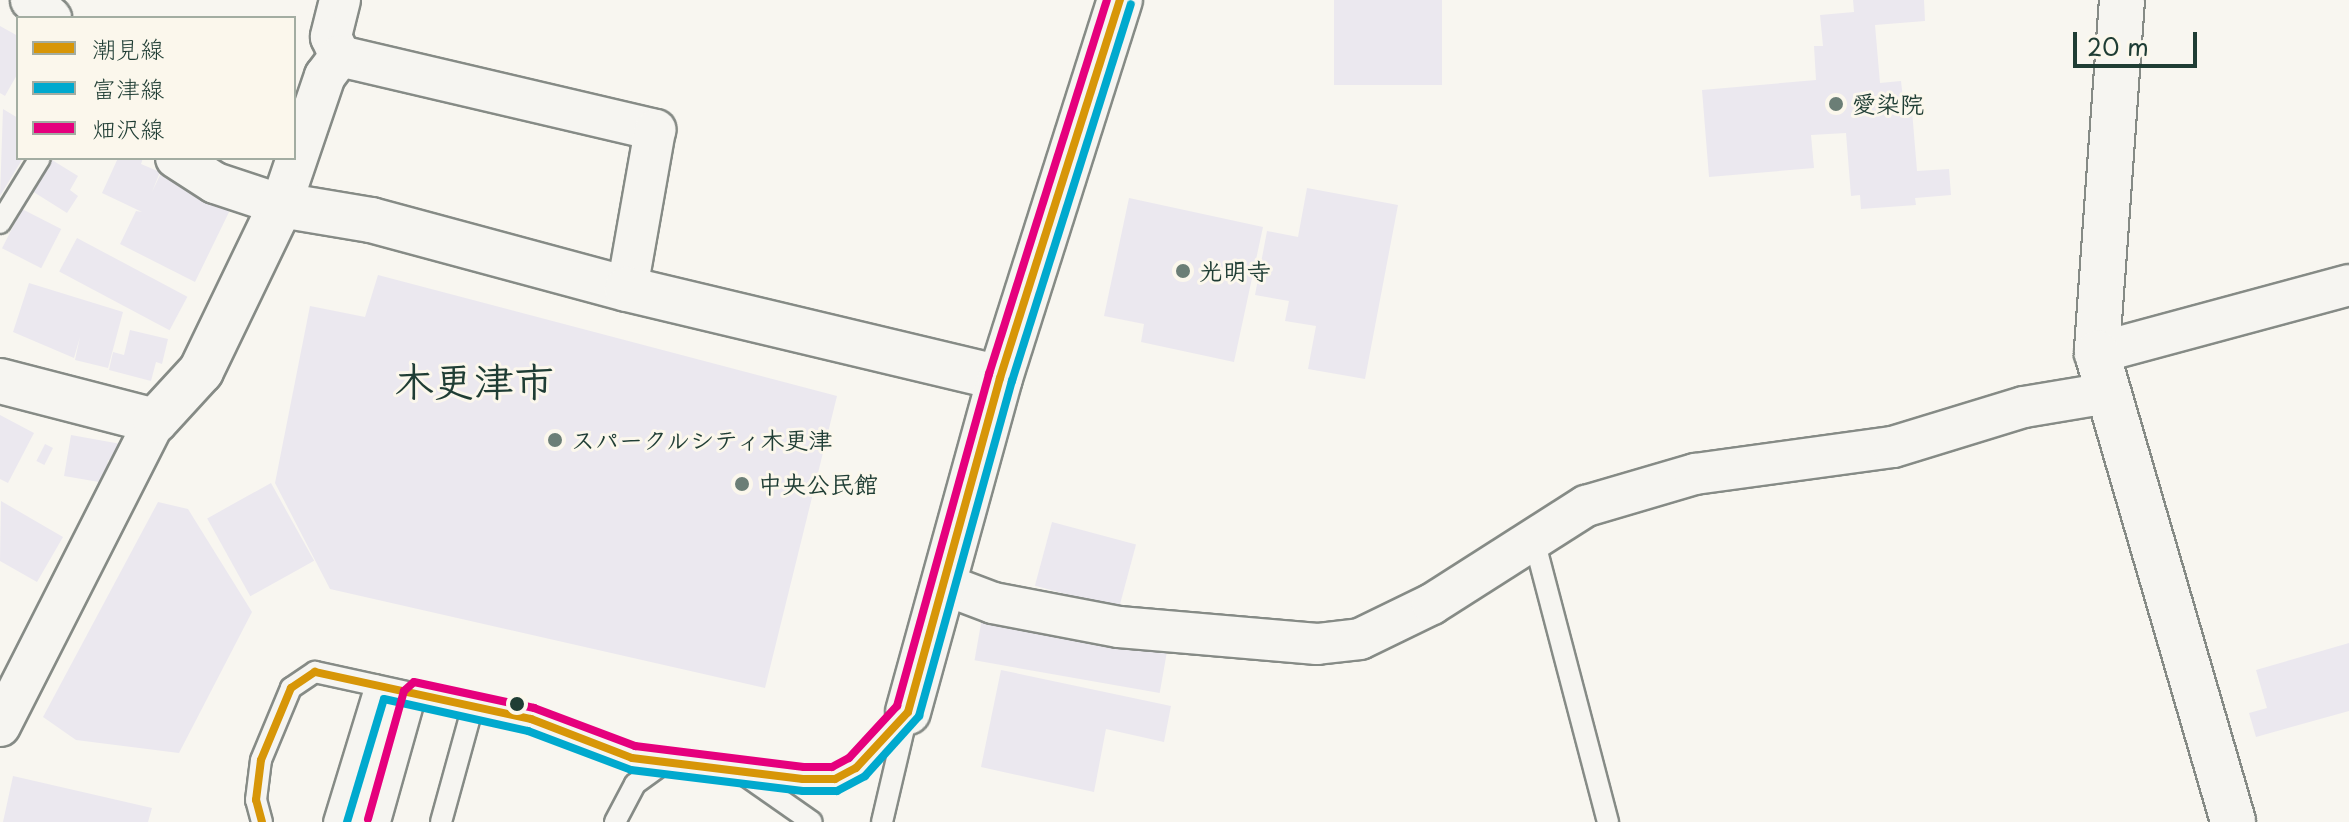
<!DOCTYPE html>
<html>
<head>
<meta charset="utf-8">
<style>
  body { margin:0 }
  #map { position:relative; width:2349px; height:822px; overflow:hidden; background:#f8f6f0; font-family:"Playpen Sans","Klee One",sans-serif }
  div>[style] { position:absolute }
  [style*='--x'] { left:calc(var(--x)*1px); top:calc(var(--y)*1px); width:calc(var(--w)*1px); rotate:calc(var(--a)*1deg) }
  .building>* { inset:0; background:#ebe8ef; transform-origin:0 0 }
  .roads { filter:drop-shadow(2px 0 #868b86) drop-shadow(-2px 0 #868b86) drop-shadow(0 2px #868b86) drop-shadow(0 -2px #868b86) }
  .service>* { height:20px; margin:-10px; padding:0 10px; transform-origin:10px; border-radius:10px; background:#f6f5f1 }
  .minor>* { height:40px; margin:-20px; padding:0 20px; transform-origin:20px; border-radius:20px; background:#f6f5f1 }
  .tertiary>* { height:44px; margin:-22px; padding:0 22px; transform-origin:22px; border-radius:22px; background:#f6f5f1 }
  .bus-1>* { height:8px; margin:-4px; padding:0 4px; transform-origin:4px; border-radius:4px; background:#d79608 }
  .bus-2>* { height:8px; margin:-4px; padding:0 4px; transform-origin:4px; border-radius:4px; background:#00a9ce }
  .bus-3>* { height:8px; margin:-4px; padding:0 4px; transform-origin:4px; border-radius:4px; background:#e5007d }
  .dots>* { width:22px; height:22px; translate:-50% -50%; box-sizing:border-box; border:4px solid #fbf7ec; border-radius:50% }
  span { translate:-50% -50%; white-space:nowrap; text-align:center; line-height:1.15; -webkit-text-stroke:6px #fbf7ec; paint-order:stroke }
  .poi-label { font-size:24px; color:#1f3d34; font-weight:700 }
  .left { translate:0 -50%; text-align:left }
  .town-label { font-size:40px; color:#1f3d34; font-weight:700 }
  .legend { position:absolute; left:16px; top:16px; width:280px; height:144px; box-sizing:border-box; background:#fbf7ec; border:2px solid #a3ada2; margin:0; padding:10px 14px; list-style:none; font-size:24px; color:#1f3d34 }
  .legend li { display:flex; align-items:center; gap:16px; height:40px }
  .legend b { width:40px; border:2px solid #a3ada2 }
  .scale { position:absolute; left:2073px; top:32px; width:124px; height:36px; box-sizing:border-box; border:4px solid #1f3d34; border-top:0; padding-left:10px; font-size:24px; line-height:28px; white-space:nowrap; color:#1f3d34; -webkit-text-stroke:6px #fbf7ec; paint-order:stroke }
</style>
</head>
<body>
<div id="map">
  <div class="building">
    <div style="left:1334px;top:0;width:108px;height:85px"></div>
    <div style="clip-path:polygon(1853px 0,1924px 0,1925px 21px,1875px 25px,1880px 83px,1901px 81px,1903px 98px,1911px 98px,1917px 171px,1949px 169px,1951px 195px,1915px 198px,1916px 205px,1861px 209px,1860px 195px,1851px 196px,1846px 133px,1811px 135px,1814px 168px,1709px 177px,1702px 90px,1816px 80px,1814px 46px,1823px 46px,1820px 15px,1854px 12px)"></div>
    <div style="clip-path:polygon(0 26px,18px 36px,18px 73px,5px 96px,0 93px)"></div>
    <div style="clip-path:polygon(3px 109px,18px 118px,18px 158px,23px 158px,0 196px)"></div>
    <div style="clip-path:polygon(118px 158px,143px 158px,141px 164px,160px 172px,152px 192px,161px 173px,231px 208px,195px 282px,120px 244px,136px 211px,142px 212px,102px 193px)"></div>
    <div style="clip-path:polygon(52px 160px,78px 176px,70px 190px,78px 196px,67px 213px,32px 191px)"></div>
    <div style="clip-path:polygon(1307px 188px,1398px 205px,1365px 379px,1308px 369px,1316px 326px,1285px 321px,1289px 301px,1255px 295px,1267px 231px,1298px 237px)"></div>
    <div style="clip-path:polygon(1129px 198px,1263px 227px,1234px 362px,1141px 342px,1144px 324px,1104px 316px)"></div>
    <div style="left:22px;top:209px;width:44px;height:44px;rotate:27deg"></div>
    <div style="left:77px;top:238px;width:125px;height:38px;rotate:28deg"></div>
    <div style="clip-path:polygon(378px 275px,837px 396px,765px 688px,330px 589px,275px 483px,310px 306px,365px 317px)"></div>
    <div style="clip-path:polygon(29px 283px,123px 312px,108px 368px,75px 360px,80px 337px,74px 358px,13px 332px)"></div>
    <div style="clip-path:polygon(130px 330px,168px 339px,162px 364px,156px 362px,151px 381px,109px 370px,113px 352px,124px 355px)"></div>
    <div style="clip-path:polygon(0 415px,34px 433px,8px 483px,0 479px)"></div>
    <div style="clip-path:polygon(71px 435px,121px 444px,118px 462px,108px 460px,105px 483px,64px 476px)"></div>
    <div style="left:45px;top:444px;width:9px;height:19px;rotate:27deg"></div>
    <div style="left:271px;top:483px;width:89px;height:73px;rotate:61deg"></div>
    <div style="clip-path:polygon(1px 501px,63px 537px,37px 582px,0 561px)"></div>
    <div style="clip-path:polygon(158px 502px,188px 509px,252px 612px,179px 753px,76px 740px,43px 717px)"></div>
    <div style="left:1052px;top:522px;width:87px;height:66px;rotate:15deg"></div>
    <div style="left:982px;top:618px;width:188px;height:43px;rotate:10deg"></div>
    <div style="clip-path:polygon(2349px 643px,2349px 711px,2256px 737px,2249px 713px,2267px 708px,2256px 670px)"></div>
    <div style="clip-path:polygon(1001px 670px,1171px 706px,1164px 742px,1106px 729px,1094px 792px,981px 767px)"></div>
    <div style="clip-path:polygon(13px 776px,152px 808px,148px 822px,3px 822px)"></div>
  </div>
  <div class="roads">
    <div class="service">
      <div style="--x:0;--y:223;--w:76;--a:-58.4"></div>
      <div style="--x:1534;--y:540;--w:292;--a:75.3"></div>
      <div style="--x:742;--y:773;--w:85;--a:35"></div>
      <div style="--x:262;--y:822;--w:23;--a:-105"></div>
      <div style="--x:256;--y:800;--w:40;--a:-82.9"></div>
      <div style="--x:261;--y:760;--w:78;--a:-67.4"></div>
      <div style="--x:291;--y:688;--w:29;--a:-34"></div>
      <div style="--x:315;--y:672;--w:221;--a:12.3"></div>
      <div style="--x:531;--y:719;--w:108;--a:21.1"></div>
      <div style="--x:632;--y:758;--w:172;--a:7"></div>
      <div style="--x:803;--y:779;--w:32;--a:0"></div>
      <div style="--x:835;--y:779;--w:24;--a:-28"></div>
      <div style="--x:856;--y:768;--w:76;--a:-47.1"></div>
      <div style="--x:334;--y:822;--w:143;--a:-73"></div>
      <div style="--x:380;--y:822;--w:133;--a:-74.3"></div>
      <div style="--x:441;--y:822;--w:120;--a:-74.6"></div>
      <div style="--x:615;--y:822;--w:43;--a:-62.2"></div>
      <div style="--x:635;--y:784;--w:41;--a:-36"></div>
      <div style="--x:882;--y:822;--w:110;--a:-76.8"></div>
    </div>
    <div class="minor">
      <div style="--x:31;--y:0;--w:27;--a:42"></div>
      <div style="--x:340;--y:0;--w:38;--a:104"></div>
      <div style="--x:331;--y:37;--w:21;--a:65"></div>
      <div style="--x:340;--y:56;--w:324;--a:13.2"></div>
      <div style="--x:655;--y:130;--w:161;--a:100"></div>
      <div style="--x:176;--y:158;--w:46;--a:32.7"></div>
      <div style="--x:215;--y:183;--w:70;--a:18.4"></div>
      <div style="--x:281;--y:205;--w:136;--a:-71.2"></div>
      <div style="--x:325;--y:76;--w:25;--a:-53"></div>
      <div style="--x:2097;--y:353;--w:261;--a:-15.1"></div>
      <div style="--x:943;--y:584;--w:53;--a:20.8"></div>
      <div style="--x:993;--y:603;--w:128;--a:10.8"></div>
      <div style="--x:1119;--y:627;--w:199;--a:4.9"></div>
      <div style="--x:1317;--y:644;--w:43;--a:-6.6"></div>
      <div style="--x:1360;--y:639;--w:80;--a:-25.9"></div>
      <div style="--x:1432;--y:604;--w:183;--a:-32.5"></div>
      <div style="--x:1586;--y:506;--w:114;--a:-16.4"></div>
      <div style="--x:1695;--y:474;--w:200;--a:-7.8"></div>
      <div style="--x:1893;--y:447;--w:137;--a:-17"></div>
      <div style="--x:2024;--y:407;--w:85;--a:-9.5"></div>
      <div style="--x:0;--y:726;--w:342;--a:-63.1"></div>
    </div>
    <div class="tertiary">
      <div style="--x:2122;--y:0;--w:354;--a:94.1"></div>
      <div style="--x:2097;--y:353;--w:488;--a:73.8"></div>
      <div style="--x:0;--y:381;--w:160;--a:14.5"></div>
      <div style="--x:155;--y:421;--w:68;--a:-47.4"></div>
      <div style="--x:201;--y:371;--w:184;--a:-64.3"></div>
      <div style="--x:281;--y:205;--w:91;--a:9.5"></div>
      <div style="--x:371;--y:220;--w:265;--a:15.1"></div>
      <div style="--x:627;--y:289;--w:383;--a:13.4"></div>
      <div style="--x:908;--y:712;--w:346;--a:-74.6"></div>
      <div style="--x:1000;--y:378;--w:397;--a:-72.4"></div>
    </div>
  </div>
  <div class="bus-1">
    <div style="--x:262;--y:822;--w:23;--a:-105"></div>
    <div style="--x:256;--y:800;--w:40;--a:-82.9"></div>
    <div style="--x:261;--y:760;--w:78;--a:-67.4"></div>
    <div style="--x:291;--y:688;--w:29;--a:-34"></div>
    <div style="--x:315;--y:672;--w:221;--a:12.3"></div>
    <div style="--x:531;--y:719;--w:108;--a:21.1"></div>
    <div style="--x:632;--y:758;--w:172;--a:7"></div>
    <div style="--x:803;--y:779;--w:32;--a:0"></div>
    <div style="--x:835;--y:779;--w:24;--a:-28"></div>
    <div style="--x:856;--y:768;--w:76;--a:-47.1"></div>
    <div style="--x:908;--y:712;--w:346;--a:-74.6"></div>
    <div style="--x:1000;--y:378;--w:397;--a:-72.4"></div>
  </div>
  <div class="bus-2">
    <div style="--x:347;--y:822;--w:128;--a:-73.3"></div>
    <div style="--x:384;--y:699;--w:148;--a:12.5"></div>
    <div style="--x:528;--y:731;--w:110;--a:20.7"></div>
    <div style="--x:631;--y:770;--w:173;--a:7"></div>
    <div style="--x:803;--y:791;--w:34;--a:0"></div>
    <div style="--x:837;--y:791;--w:32;--a:-28"></div>
    <div style="--x:865;--y:776;--w:81;--a:-48"></div>
    <div style="--x:919;--y:716;--w:348;--a:-74.5"></div>
    <div style="--x:1012;--y:381;--w:395;--a:-72.5"></div>
  </div>
  <div class="bus-3">
    <div style="--x:368;--y:819;--w:133;--a:-74.3"></div>
    <div style="--x:404;--y:691;--w:13;--a:-42"></div>
    <div style="--x:414;--y:682;--w:123;--a:12.2"></div>
    <div style="--x:534;--y:708;--w:108;--a:20.6"></div>
    <div style="--x:635;--y:746;--w:170;--a:7.1"></div>
    <div style="--x:804;--y:767;--w:28;--a:0"></div>
    <div style="--x:832;--y:767;--w:19;--a:-28"></div>
    <div style="--x:849;--y:758;--w:71;--a:-47.3"></div>
    <div style="--x:897;--y:706;--w:345;--a:-74.5"></div>
    <div style="--x:989;--y:374;--w:392;--a:-72.5"></div>
  </div>
  <div class="dots">
    <div style="left:1836px;top:104px;background:#6b7e76"></div>
    <div style="left:1183px;top:271px;background:#6b7e76"></div>
    <div style="left:555px;top:440px;background:#6b7e76"></div>
    <div style="left:742px;top:484px;background:#6b7e76"></div>
    <div style="left:517px;top:704px;background:#1f3d34"></div>
  </div>
  <div class="poi-label">
    <span class="left" style="left:1852px;top:104px">愛染院</span>
    <span class="left" style="left:1199px;top:271px">光明寺</span>
    <span class="left" style="left:571px;top:440px">スパークルシティ木更津</span>
    <span class="left" style="left:758px;top:484px">中央公民館</span>
  </div>
  <div class="town-label">
    <span style="left:474px;top:380px">木更津市</span>
  </div>
  <ul class="legend">
  <li><b style="height:10px;background:#d79608"></b>潮見線</li>
  <li><b style="height:10px;background:#00a9ce"></b>富津線</li>
  <li><b style="height:10px;background:#e5007d"></b>畑沢線</li>
  </ul>
  <div class="scale">20 m</div>
</div>
</body>
</html>
